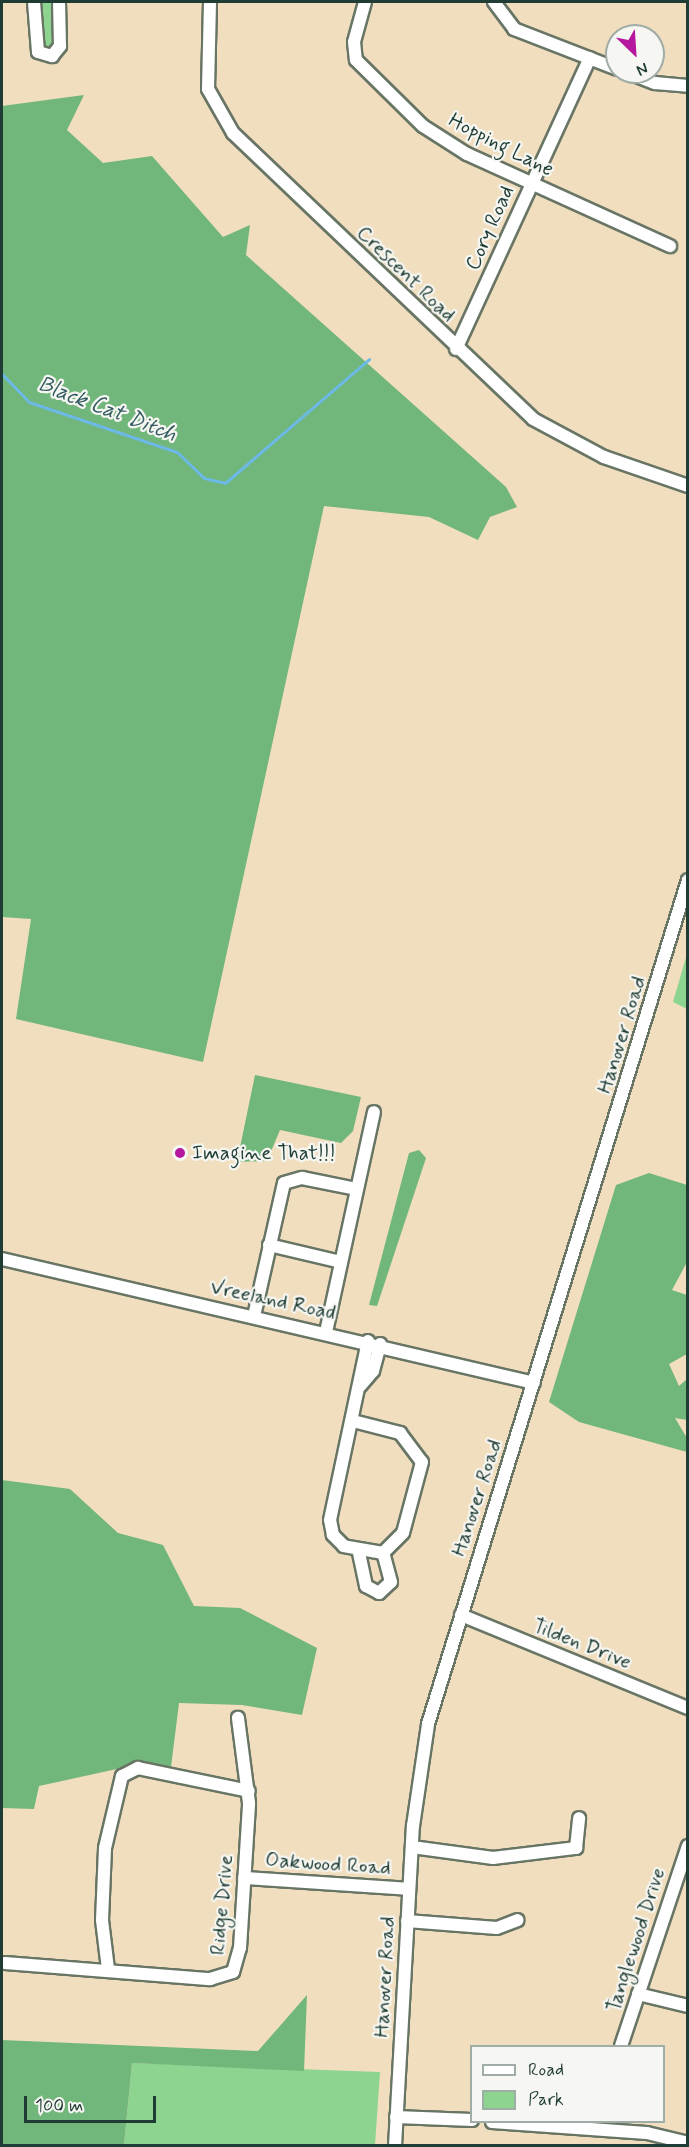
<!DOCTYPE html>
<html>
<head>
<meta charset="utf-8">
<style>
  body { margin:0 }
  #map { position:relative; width:689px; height:2147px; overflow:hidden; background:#f0debf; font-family:Mynerve,sans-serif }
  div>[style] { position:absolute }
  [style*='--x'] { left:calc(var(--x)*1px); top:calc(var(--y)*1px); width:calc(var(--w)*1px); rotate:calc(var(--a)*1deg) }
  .green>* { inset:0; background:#8cd48f; transform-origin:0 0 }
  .forest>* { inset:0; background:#71b67a }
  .stream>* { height:3px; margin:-1.5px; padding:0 1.5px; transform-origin:1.5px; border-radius:1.5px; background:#6cb9e6 }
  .roads { filter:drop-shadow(2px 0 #687565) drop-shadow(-2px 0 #687565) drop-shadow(0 2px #687565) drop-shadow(0 -2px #687565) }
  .minor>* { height:12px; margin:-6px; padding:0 6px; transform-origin:6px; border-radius:6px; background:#fff }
  .dots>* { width:16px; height:16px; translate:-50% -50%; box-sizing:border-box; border:3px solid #f6f6f2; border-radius:50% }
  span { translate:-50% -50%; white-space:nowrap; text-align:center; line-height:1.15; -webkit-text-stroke:4.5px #f6f6f2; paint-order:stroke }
  .street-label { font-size:21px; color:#1f3d34 }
  .poi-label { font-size:21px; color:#1f3d34 }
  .left { translate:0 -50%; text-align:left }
  .water-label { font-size:22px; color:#325c60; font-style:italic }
  .frame { position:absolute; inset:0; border:3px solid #1f3d34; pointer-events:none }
  .legend { position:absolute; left:470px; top:2045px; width:195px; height:78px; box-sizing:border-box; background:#f6f6f2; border:2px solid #a0aca6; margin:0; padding:8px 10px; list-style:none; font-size:18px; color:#1f3d34 }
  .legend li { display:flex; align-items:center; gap:12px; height:30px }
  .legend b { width:30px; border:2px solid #a0aca6 }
  .north { position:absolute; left:605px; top:24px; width:60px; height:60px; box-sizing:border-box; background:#f6f6f2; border:2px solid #a0aca6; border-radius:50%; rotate:155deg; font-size:16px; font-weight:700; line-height:24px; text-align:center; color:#1f3d34 }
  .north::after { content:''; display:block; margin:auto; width:21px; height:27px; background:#b5179e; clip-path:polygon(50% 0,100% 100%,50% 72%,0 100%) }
  .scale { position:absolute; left:24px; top:2096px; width:132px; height:27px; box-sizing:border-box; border:3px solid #1f3d34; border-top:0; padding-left:8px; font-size:18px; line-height:21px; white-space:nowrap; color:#1f3d34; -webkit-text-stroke:4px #f6f6f2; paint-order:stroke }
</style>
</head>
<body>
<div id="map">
  <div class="green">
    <div style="left:41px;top:2px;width:13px;height:48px"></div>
    <div style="clip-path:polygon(687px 954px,688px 1009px,687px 1009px,673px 1002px)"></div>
    <div style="clip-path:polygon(132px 2063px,380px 2072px,375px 2145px,124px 2146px)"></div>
  </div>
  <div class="forest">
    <div style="clip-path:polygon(84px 95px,67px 130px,103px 163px,152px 156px,223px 237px,250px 225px,246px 255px,506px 487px,517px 507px,490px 517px,478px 540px,429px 517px,324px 506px,203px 1062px,16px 1019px,31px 919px,2px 917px,2px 106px)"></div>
    <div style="clip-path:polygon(255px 1075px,361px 1097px,353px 1131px,341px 1143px,280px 1130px,267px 1161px,237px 1162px)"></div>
    <div style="clip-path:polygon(419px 1150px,426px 1158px,377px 1306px,369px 1305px,409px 1153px)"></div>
    <div style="clip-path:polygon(649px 1173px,687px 1185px,687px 1262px,672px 1290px,687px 1295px,687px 1354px,669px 1364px,679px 1386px,687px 1379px,687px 1420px,675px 1418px,687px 1438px,687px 1452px,579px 1422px,549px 1402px,616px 1185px)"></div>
    <div style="clip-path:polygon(2px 1480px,70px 1489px,118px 1533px,163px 1545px,194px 1606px,240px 1608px,317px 1648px,302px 1715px,242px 1705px,179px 1703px,170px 1775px,126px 1767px,39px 1786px,34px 1809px,2px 1808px)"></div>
    <div style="clip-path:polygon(307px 1995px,304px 2071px,132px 2063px,124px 2145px,2px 2145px,2px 2040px,258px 2051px)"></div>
  </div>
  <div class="stream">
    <div style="--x:2;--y:374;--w:39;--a:46"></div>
    <div style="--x:29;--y:402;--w:156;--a:18.7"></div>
    <div style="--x:177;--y:452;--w:37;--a:44"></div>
    <div style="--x:204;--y:478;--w:22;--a:13"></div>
    <div style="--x:225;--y:483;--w:190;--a:-40.7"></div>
  </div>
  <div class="roads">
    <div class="minor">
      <div style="--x:34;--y:2;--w:50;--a:85.4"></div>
      <div style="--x:38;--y:52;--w:15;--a:16"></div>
      <div style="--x:52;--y:56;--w:13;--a:-51"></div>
      <div style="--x:60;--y:46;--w:44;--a:-91.3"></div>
      <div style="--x:210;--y:2;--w:87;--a:91.3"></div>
      <div style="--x:208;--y:89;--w:51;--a:60.4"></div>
      <div style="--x:233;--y:133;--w:414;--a:43.6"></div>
      <div style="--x:533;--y:419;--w:81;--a:28.2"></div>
      <div style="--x:604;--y:457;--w:89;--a:19"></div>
      <div style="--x:365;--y:2;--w:41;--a:105.4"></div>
      <div style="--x:354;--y:42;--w:18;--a:84"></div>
      <div style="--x:356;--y:60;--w:94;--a:44.6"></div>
      <div style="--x:423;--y:126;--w:52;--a:32.5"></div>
      <div style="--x:467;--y:154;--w:223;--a:24.4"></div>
      <div style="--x:494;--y:2;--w:34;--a:53"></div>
      <div style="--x:514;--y:29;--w:110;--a:21.2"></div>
      <div style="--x:626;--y:72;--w:31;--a:21"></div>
      <div style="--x:655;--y:83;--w:33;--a:5"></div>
      <div style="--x:456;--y:349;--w:320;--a:-65.3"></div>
      <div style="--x:269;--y:1245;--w:74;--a:13.3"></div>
      <div style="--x:2;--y:1259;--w:546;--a:13.12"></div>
      <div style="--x:254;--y:1316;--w:136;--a:-77.3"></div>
      <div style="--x:284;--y:1183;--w:19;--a:-16"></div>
      <div style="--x:302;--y:1178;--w:55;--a:11.5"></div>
      <div style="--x:326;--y:1332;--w:225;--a:-77.7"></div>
      <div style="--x:360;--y:1386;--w:20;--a:-49"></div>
      <div style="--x:373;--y:1371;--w:28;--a:-75"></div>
      <div style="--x:353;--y:1421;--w:49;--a:14.3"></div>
      <div style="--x:400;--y:1433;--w:36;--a:53"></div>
      <div style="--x:422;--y:1462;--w:73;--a:105"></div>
      <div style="--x:403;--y:1533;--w:28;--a:135"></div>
      <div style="--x:383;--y:1553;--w:40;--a:-170"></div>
      <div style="--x:344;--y:1546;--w:16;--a:-135"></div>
      <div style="--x:333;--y:1535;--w:15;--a:-101"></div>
      <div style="--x:330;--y:1520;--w:183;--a:-78"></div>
      <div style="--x:359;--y:1553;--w:34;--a:78"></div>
      <div style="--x:366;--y:1586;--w:15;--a:28"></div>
      <div style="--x:379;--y:1593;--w:16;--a:-43"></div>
      <div style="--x:391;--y:1582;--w:30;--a:-105"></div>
      <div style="--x:461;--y:1615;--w:245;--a:22.3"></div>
      <div style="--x:412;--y:1847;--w:82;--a:7.7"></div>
      <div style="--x:493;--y:1858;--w:84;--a:-6.9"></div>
      <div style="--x:576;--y:1848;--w:30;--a:-84"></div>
      <div style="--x:244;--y:1878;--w:165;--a:3.8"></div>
      <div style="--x:407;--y:1921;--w:90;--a:4.4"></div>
      <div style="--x:497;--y:1928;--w:22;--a:-21"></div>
      <div style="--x:5;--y:1963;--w:206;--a:4.5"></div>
      <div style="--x:210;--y:1979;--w:24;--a:-17"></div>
      <div style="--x:233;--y:1972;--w:25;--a:-74"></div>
      <div style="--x:240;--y:1948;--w:145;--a:-86.4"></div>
      <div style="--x:249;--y:1803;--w:86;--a:-97.4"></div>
      <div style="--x:108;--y:1969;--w:49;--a:-97"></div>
      <div style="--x:102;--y:1920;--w:72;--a:-87.6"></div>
      <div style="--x:105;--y:1848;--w:74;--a:-76.7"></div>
      <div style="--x:122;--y:1776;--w:18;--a:-27"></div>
      <div style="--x:138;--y:1768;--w:113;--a:11.7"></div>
      <div style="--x:638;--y:1994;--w:51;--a:13.5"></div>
      <div style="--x:621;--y:2046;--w:211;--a:-71.5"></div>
      <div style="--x:396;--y:2117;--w:76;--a:2.3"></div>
      <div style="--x:492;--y:2122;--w:155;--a:4.1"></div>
      <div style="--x:647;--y:2133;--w:42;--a:13.7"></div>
      <div style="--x:395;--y:2146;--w:321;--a:-86.8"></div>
      <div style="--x:413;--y:1826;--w:103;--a:-81.6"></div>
      <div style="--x:428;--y:1724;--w:883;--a:-72.88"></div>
    </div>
  </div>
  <div class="dots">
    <div style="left:180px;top:1153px;background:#b5179e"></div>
  </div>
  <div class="street-label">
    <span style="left:501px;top:145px;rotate:27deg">Hopping Lane</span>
    <span style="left:490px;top:228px;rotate:-66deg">Cory Road</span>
    <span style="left:406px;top:274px;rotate:44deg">Crescent Road</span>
    <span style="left:622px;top:1035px;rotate:-73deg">Hanover Road</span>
    <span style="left:273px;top:1300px;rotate:12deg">Vreeland Road</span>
    <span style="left:477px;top:1498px;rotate:-72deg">Hanover Road</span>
    <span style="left:582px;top:1644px;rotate:22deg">Tilden Drive</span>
    <span style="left:328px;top:1864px;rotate:4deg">Oakwood Road</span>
    <span style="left:222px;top:1905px;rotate:-85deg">Ridge Drive</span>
    <span style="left:636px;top:1940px;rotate:-72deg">Tanglewood Drive</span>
    <span style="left:385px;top:1977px;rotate:-87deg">Hanover Road</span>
  </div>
  <div class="poi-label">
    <span class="left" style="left:192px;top:1153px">Imagine That!!!</span>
  </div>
  <div class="water-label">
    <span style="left:107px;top:410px;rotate:21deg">Black Cat Ditch</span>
  </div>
  <div class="frame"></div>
  <ul class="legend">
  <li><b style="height:8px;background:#fff"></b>Road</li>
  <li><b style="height:16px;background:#8cd48f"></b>Park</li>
  </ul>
  <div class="north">N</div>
  <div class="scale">100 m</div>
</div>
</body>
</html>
